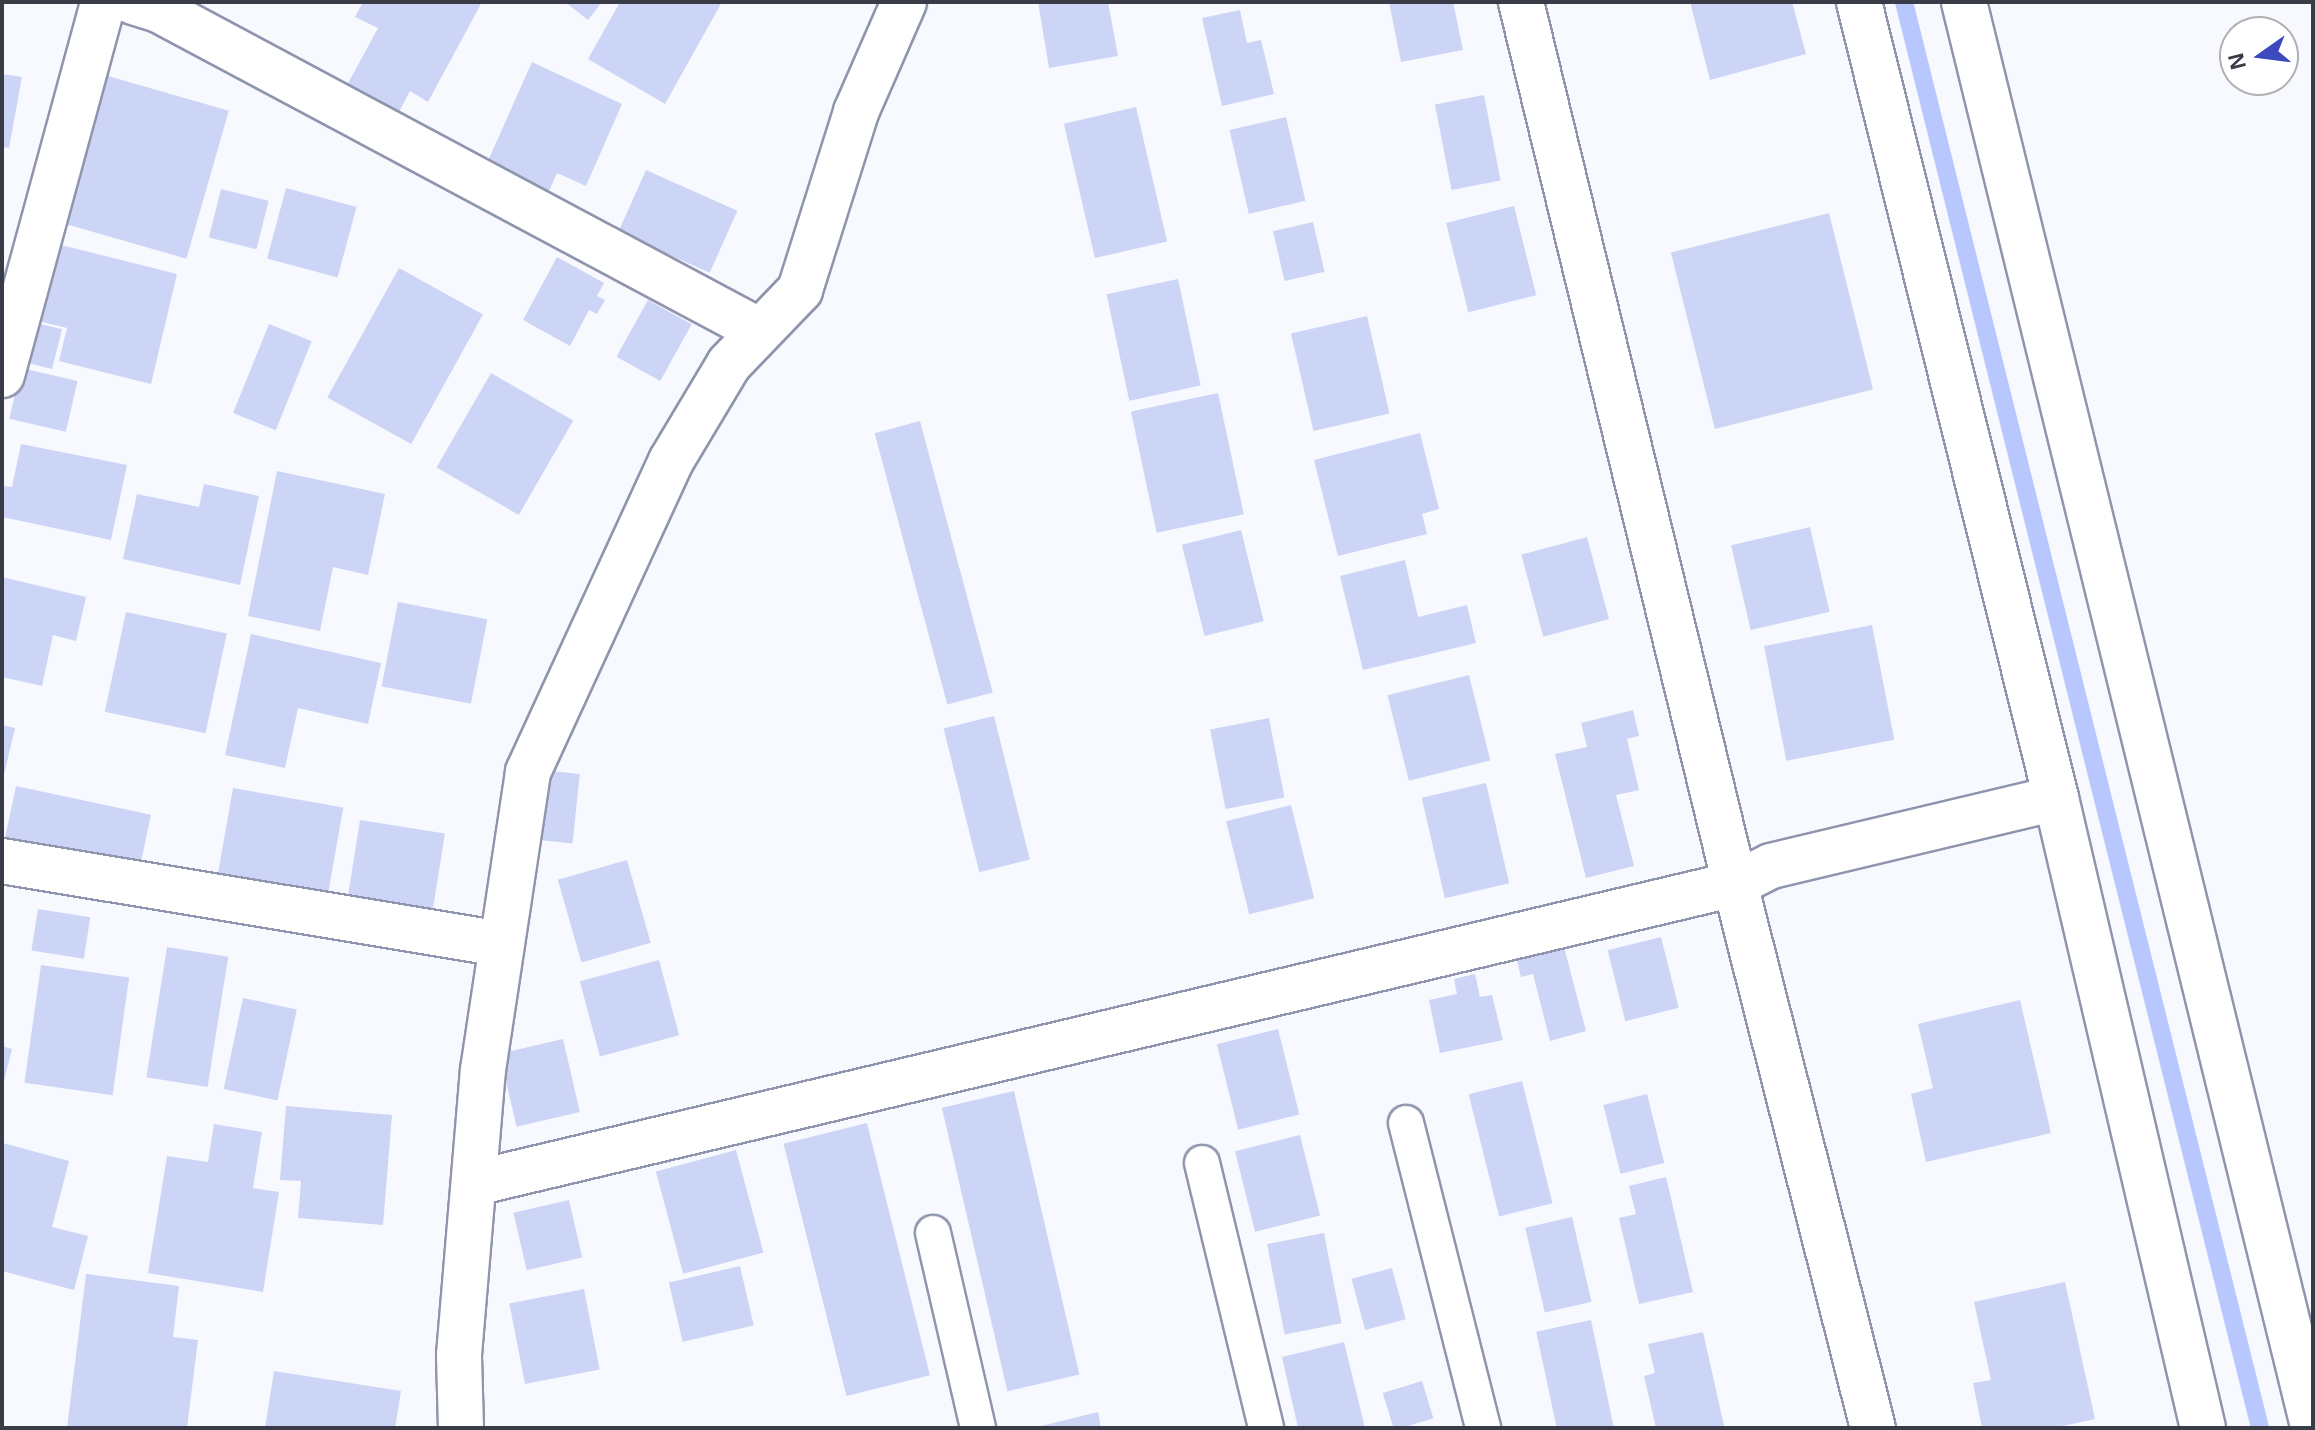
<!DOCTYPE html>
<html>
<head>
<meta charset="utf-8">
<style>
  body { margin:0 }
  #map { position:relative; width:2315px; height:1430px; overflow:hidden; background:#f8f9fe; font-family:Arial,sans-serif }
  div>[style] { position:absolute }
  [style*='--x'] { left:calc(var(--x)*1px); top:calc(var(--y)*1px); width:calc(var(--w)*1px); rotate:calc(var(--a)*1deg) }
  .stream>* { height:18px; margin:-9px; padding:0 9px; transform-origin:9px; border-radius:9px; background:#b8c7fd }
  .building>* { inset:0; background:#ccd5f6; transform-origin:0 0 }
  .roads { filter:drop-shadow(2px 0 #8e95ac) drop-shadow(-2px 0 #8e95ac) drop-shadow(0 2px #8e95ac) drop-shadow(0 -2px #8e95ac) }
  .lane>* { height:34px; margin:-17px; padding:0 17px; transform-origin:17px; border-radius:17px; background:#fff }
  .street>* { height:44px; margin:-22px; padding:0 22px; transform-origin:22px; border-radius:22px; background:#fff }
  .secondary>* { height:44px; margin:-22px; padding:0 22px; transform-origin:22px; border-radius:22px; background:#fff }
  span { translate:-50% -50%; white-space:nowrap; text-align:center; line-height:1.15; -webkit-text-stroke:6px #fff; paint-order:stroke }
  .frame { position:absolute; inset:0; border:4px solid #393c46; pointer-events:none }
  .north { position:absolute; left:2219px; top:16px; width:80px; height:80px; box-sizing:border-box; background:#fff; border:2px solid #b0b1b5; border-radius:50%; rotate:256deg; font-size:22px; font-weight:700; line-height:32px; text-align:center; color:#393c46 }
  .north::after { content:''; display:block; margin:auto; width:28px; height:36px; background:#3d4abe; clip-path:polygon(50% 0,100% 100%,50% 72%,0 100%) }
</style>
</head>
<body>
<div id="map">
  <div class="stream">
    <div style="--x:1904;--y:2;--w:1470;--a:75.98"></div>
  </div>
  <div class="building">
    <div style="clip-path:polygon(363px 2px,482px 2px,428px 102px,410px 91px,398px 114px,346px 87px,378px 28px,355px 17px)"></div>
    <div style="clip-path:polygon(565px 2px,602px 2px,588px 20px)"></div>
    <div style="clip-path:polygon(620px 2px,722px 2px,665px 104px,588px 59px)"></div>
    <div style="clip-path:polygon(1038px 2px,1108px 2px,1118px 56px,1049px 68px)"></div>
    <div style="clip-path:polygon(1389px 2px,1453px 2px,1463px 50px,1401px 62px)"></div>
    <div style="clip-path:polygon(1690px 2px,1792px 2px,1806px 54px,1710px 80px)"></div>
    <div style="clip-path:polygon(1240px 10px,1247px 43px,1261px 40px,1274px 94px,1222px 106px,1202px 18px)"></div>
    <div style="clip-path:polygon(532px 62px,622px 104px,586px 186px,557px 173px,549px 191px,487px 163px)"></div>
    <div style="clip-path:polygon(2px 74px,22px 77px,9px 148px,2px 147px)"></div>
    <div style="left:101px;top:74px;width:133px;height:154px;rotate:16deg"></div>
    <div style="left:1484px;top:95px;width:87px;height:50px;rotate:79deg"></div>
    <div style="left:1136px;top:107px;width:138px;height:74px;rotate:77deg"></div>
    <div style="left:1286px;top:117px;width:86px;height:58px;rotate:77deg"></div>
    <div style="left:646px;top:170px;width:100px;height:68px;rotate:24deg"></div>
    <div style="left:286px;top:188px;width:73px;height:73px;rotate:15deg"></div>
    <div style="left:221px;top:189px;width:49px;height:50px;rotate:14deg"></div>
    <div style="left:1514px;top:206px;width:92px;height:70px;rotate:76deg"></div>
    <div style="left:1829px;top:213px;width:182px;height:163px;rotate:76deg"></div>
    <div style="left:1313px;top:222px;width:51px;height:41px;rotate:77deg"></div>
    <div style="clip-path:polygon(49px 242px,177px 274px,151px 384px,59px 361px,67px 328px,30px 319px)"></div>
    <div style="clip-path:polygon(557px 257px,604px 283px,597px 296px,605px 300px,597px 314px,589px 310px,570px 346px,523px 320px)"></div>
    <div style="left:399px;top:268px;width:96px;height:148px;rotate:29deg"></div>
    <div style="left:1178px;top:279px;width:109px;height:73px;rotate:78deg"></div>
    <div style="left:648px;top:300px;width:50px;height:65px;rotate:29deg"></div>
    <div style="left:1367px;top:316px;width:100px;height:78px;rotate:77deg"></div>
    <div style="left:29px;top:321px;width:34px;height:41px;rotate:14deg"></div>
    <div style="left:269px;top:324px;width:46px;height:96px;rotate:22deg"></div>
    <div style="left:21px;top:368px;width:58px;height:52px;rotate:13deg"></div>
    <div style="left:491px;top:373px;width:95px;height:109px;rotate:30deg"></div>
    <div style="left:1218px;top:393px;width:124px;height:89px;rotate:78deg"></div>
    <div style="left:920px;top:421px;width:281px;height:47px;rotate:75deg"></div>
    <div style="clip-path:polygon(1420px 433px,1439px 509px,1422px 514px,1427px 534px,1338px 556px,1314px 460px)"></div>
    <div style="clip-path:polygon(21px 444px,127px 465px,111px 540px,2px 517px,2px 486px,12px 487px)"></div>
    <div style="clip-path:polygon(277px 471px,385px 494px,368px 575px,333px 567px,320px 631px,248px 616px)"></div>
    <div style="clip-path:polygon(204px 484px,259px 496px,240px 585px,123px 559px,137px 494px,199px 507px)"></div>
    <div style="left:1810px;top:527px;width:87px;height:81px;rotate:77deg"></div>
    <div style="left:1241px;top:530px;width:94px;height:61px;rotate:76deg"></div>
    <div style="left:1587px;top:537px;width:85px;height:68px;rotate:75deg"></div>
    <div style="clip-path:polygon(1405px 560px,1418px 617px,1467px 605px,1476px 643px,1363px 670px,1340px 576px)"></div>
    <div style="clip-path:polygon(2px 577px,86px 597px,76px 641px,53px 635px,42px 686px,2px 677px)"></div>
    <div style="left:398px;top:602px;width:91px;height:86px;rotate:11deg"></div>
    <div style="left:126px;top:612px;width:103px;height:102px;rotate:12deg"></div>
    <div style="left:1872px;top:625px;width:117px;height:110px;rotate:79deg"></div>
    <div style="clip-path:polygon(251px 634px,381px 663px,368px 724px,298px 708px,285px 768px,225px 755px)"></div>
    <div style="left:1469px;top:675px;width:88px;height:84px;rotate:76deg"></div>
    <div style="clip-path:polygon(1633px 710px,1639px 736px,1627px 739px,1639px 790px,1616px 795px,1634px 866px,1586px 878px,1555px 754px,1587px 747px,1581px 723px)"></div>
    <div style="left:994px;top:716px;width:148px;height:52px;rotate:76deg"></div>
    <div style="left:1269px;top:718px;width:81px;height:60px;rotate:79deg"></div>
    <div style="clip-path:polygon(2px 725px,15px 728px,3px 779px,2px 779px)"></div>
    <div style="left:542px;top:770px;width:38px;height:70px;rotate:6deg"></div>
    <div style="left:1486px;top:783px;width:103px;height:66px;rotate:77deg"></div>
    <div style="left:16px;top:786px;width:138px;height:59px;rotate:12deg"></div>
    <div style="left:233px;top:788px;width:112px;height:88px;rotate:10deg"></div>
    <div style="left:1291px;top:805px;width:96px;height:67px;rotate:76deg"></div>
    <div style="left:360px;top:820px;width:86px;height:88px;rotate:9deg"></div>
    <div style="left:627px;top:860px;width:86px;height:72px;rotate:74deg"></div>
    <div style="left:38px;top:909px;width:53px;height:42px;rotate:9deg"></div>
    <div style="left:1661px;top:937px;width:73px;height:55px;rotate:76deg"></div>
    <div style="left:167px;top:947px;width:62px;height:132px;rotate:9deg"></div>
    <div style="clip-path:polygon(1564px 947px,1586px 1031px,1550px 1041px,1533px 974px,1521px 977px,1517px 960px)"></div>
    <div style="left:659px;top:960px;width:78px;height:82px;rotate:75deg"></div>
    <div style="left:41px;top:965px;width:89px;height:119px;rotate:8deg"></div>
    <div style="clip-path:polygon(1475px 974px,1480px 997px,1492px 995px,1503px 1040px,1440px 1053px,1429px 1000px,1457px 994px,1454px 979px)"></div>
    <div style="left:243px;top:998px;width:55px;height:93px;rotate:12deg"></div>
    <div style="clip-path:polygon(2020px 1000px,2051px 1133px,1926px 1162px,1911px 1094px,1933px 1088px,1918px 1024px)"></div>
    <div style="left:1278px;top:1029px;width:88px;height:63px;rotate:76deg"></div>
    <div style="left:563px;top:1039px;width:75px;height:65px;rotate:77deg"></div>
    <div style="clip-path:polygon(2px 1046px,12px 1049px,3px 1085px,2px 1085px)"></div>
    <div style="left:1522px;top:1081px;width:126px;height:55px;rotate:76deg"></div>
    <div style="left:1014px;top:1091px;width:291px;height:74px;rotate:77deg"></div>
    <div style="left:1647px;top:1094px;width:71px;height:45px;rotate:76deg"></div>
    <div style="clip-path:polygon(286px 1106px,392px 1115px,383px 1225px,298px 1218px,301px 1181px,280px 1180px)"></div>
    <div style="left:867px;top:1123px;width:260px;height:86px;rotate:76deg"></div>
    <div style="clip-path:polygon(214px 1124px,262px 1132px,253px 1188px,279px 1192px,263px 1292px,148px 1273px,167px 1156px,208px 1162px)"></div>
    <div style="left:1300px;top:1135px;width:83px;height:67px;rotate:76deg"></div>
    <div style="clip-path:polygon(3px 1143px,69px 1161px,52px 1227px,88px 1236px,74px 1290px,2px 1271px)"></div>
    <div style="left:736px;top:1150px;width:106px;height:83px;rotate:75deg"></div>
    <div style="clip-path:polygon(1666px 1177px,1693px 1292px,1639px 1304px,1619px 1218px,1636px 1214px,1629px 1186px)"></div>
    <div style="left:569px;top:1200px;width:59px;height:57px;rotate:77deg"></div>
    <div style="left:1572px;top:1217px;width:87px;height:48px;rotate:77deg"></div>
    <div style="left:1324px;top:1233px;width:92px;height:58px;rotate:79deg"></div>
    <div style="left:740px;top:1266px;width:61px;height:73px;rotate:77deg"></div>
    <div style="left:1392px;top:1268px;width:53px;height:42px;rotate:75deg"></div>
    <div style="clip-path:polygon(86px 1274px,179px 1286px,173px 1337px,198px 1340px,187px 1428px,67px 1428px)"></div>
    <div style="clip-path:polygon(2065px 1282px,2095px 1419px,2054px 1428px,1982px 1428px,1973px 1383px,1991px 1380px,1974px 1302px)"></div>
    <div style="left:584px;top:1289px;width:82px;height:76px;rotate:79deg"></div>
    <div style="left:1591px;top:1320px;width:110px;height:56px;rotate:78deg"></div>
    <div style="clip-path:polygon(1703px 1332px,1724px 1426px,1656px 1428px,1644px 1376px,1655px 1373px,1648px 1344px)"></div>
    <div style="clip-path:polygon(1344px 1342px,1365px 1428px,1298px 1428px,1282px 1357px)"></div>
    <div style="clip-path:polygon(274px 1371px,401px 1391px,395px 1428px,265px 1428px)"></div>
    <div style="left:1422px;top:1381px;width:39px;height:41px;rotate:73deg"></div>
    <div style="clip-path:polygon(1098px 1412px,1101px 1428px,1037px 1428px,1037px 1427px)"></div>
  </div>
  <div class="roads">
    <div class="lane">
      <div style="--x:1406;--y:1123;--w:315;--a:75.8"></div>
      <div style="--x:1202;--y:1163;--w:273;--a:76.4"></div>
      <div style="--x:933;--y:1233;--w:200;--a:77"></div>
    </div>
    <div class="street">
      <div style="--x:133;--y:2;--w:27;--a:17"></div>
      <div style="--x:159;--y:10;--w:679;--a:28.11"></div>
      <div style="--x:1859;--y:2;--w:820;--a:76.1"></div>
      <div style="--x:2056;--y:798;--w:647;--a:76.87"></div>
      <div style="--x:1964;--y:2;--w:1466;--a:76.23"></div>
      <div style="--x:2;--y:375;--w:386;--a:-74.8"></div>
      <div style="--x:2;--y:861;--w:506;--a:9.44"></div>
      <div style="--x:475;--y:1183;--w:1295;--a:-13.35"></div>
      <div style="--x:1735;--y:884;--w:40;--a:-26.6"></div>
      <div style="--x:1771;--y:866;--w:293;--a:-13.4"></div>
      <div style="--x:461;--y:1428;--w:73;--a:-91.6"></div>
      <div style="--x:459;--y:1355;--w:286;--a:-85.2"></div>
      <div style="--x:483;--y:1070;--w:301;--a:-81.4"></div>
      <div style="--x:528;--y:772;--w:342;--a:-65.3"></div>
      <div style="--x:671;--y:461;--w:113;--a:-59.1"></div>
      <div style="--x:729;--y:364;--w:103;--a:-46.2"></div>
      <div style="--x:800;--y:290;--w:187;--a:-72.5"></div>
      <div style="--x:856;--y:112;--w:120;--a:-66.4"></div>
    </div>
    <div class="secondary">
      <div style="--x:1521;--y:2;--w:908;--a:76.36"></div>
      <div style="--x:1735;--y:884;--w:561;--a:75.77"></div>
    </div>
  </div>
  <div class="frame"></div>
  <div class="north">N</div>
</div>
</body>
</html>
